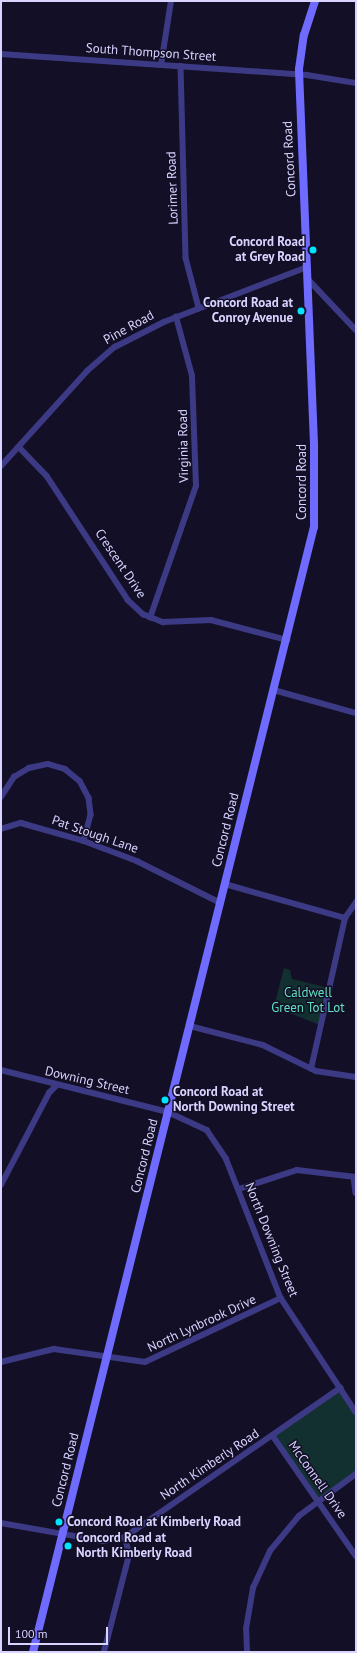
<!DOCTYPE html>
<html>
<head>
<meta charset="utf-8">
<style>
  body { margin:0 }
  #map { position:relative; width:357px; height:1653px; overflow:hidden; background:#130f26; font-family:"PT Sans",sans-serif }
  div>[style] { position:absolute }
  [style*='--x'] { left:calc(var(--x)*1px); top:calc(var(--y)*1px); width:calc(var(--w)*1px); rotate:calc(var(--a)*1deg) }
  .green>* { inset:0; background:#12302f }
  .street>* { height:5.5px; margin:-2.75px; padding:0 2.75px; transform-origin:2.75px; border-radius:2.75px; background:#3d3a85 }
  .secondary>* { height:8px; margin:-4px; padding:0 4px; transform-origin:4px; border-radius:4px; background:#6f6bff }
  .dots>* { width:11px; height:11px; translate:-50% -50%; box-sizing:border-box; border:2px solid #130f26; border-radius:50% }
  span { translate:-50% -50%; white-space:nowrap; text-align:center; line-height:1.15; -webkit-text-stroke:3px #130f26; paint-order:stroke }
  .street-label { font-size:13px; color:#d9d4ff }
  .poi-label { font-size:13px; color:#d9d4ff; font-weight:700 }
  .right { translate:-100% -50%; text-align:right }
  .left { translate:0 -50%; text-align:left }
  .park-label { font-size:13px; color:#5fe0c0 }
  .frame { position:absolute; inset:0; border:2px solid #d9d4ff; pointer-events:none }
  .scale { position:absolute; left:8px; top:1627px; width:100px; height:18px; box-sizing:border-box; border:2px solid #d9d4ff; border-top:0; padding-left:5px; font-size:12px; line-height:14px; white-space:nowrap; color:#d9d4ff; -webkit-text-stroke:3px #130f26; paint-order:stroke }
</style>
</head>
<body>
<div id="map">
  <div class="green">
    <div style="clip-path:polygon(284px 968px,290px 970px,292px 979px,329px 988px,320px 1025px,274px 1007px)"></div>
    <div style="clip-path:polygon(340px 1390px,356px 1413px,356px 1473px,318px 1500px,274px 1436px)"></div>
  </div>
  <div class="street">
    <div style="--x:1;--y:54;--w:307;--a:3.9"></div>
    <div style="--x:307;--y:75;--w:50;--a:9.3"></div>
    <div style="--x:161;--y:65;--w:65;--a:-81.1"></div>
    <div style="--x:181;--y:66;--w:192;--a:88.5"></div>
    <div style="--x:186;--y:258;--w:52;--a:75.4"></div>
    <div style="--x:307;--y:278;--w:71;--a:46.7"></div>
    <div style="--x:19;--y:447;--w:40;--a:46"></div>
    <div style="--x:47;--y:476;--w:148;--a:56.8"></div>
    <div style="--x:128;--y:600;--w:21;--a:43"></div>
    <div style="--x:143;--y:614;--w:22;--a:22"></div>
    <div style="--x:163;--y:622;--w:48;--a:-2.4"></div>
    <div style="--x:211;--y:620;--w:79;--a:14.7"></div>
    <div style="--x:1;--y:466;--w:128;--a:-47.8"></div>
    <div style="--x:87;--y:371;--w:37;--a:-41"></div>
    <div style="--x:115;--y:347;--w:55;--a:-27"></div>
    <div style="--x:164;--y:322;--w:153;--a:-21"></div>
    <div style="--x:150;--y:618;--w:140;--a:-70.8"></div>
    <div style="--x:196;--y:486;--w:110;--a:-92.1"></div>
    <div style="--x:192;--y:376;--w:61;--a:-105.2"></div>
    <div style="--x:274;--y:690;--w:85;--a:15.7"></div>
    <div style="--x:1;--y:797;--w:24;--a:-57"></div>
    <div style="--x:14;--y:777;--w:17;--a:-31"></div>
    <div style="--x:29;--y:768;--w:19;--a:-12"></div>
    <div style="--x:48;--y:764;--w:18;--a:16"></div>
    <div style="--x:65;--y:769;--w:19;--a:39"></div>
    <div style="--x:80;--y:781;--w:19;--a:62"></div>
    <div style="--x:89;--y:798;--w:17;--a:83"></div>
    <div style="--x:91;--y:815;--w:27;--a:105"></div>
    <div style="--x:1;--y:829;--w:21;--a:-17"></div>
    <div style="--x:21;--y:823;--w:66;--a:15.9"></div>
    <div style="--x:84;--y:841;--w:57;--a:20.7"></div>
    <div style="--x:137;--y:861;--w:94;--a:26.6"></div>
    <div style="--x:225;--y:884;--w:125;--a:15.8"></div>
    <div style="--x:190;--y:1026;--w:75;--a:14.6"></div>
    <div style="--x:263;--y:1045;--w:59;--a:26.1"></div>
    <div style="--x:316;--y:1071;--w:40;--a:8.5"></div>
    <div style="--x:311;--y:1069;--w:155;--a:-77.3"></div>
    <div style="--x:345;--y:918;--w:19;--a:-55"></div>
    <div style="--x:1;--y:1070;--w:172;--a:14.1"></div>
    <div style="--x:168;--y:1112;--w:43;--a:24.8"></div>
    <div style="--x:207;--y:1130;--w:34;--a:56"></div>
    <div style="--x:226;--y:1158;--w:150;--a:68.6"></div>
    <div style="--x:281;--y:1298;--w:136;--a:56.7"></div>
    <div style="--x:354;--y:1177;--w:16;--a:83"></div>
    <div style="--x:1;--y:1185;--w:104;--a:-62.4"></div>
    <div style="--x:49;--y:1093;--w:11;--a:-45"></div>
    <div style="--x:239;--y:1189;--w:61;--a:-18.1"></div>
    <div style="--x:297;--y:1170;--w:59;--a:6.8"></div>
    <div style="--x:1;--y:1362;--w:55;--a:-13.8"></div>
    <div style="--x:54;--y:1349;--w:92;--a:8.1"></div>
    <div style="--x:145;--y:1362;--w:150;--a:-25.2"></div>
    <div style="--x:273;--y:1436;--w:146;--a:55.3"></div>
    <div style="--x:1;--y:1523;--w:104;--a:10"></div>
    <div style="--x:103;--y:1541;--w:22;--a:-10"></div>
    <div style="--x:125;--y:1537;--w:262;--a:-34.7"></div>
    <div style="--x:104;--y:1652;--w:100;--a:-75.5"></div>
    <div style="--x:129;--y:1555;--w:18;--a:-103"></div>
    <div style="--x:247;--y:1652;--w:23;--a:-92"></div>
    <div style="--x:246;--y:1629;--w:42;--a:-80.3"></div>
    <div style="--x:253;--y:1588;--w:41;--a:-65.3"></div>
    <div style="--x:270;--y:1551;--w:45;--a:-50.4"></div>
    <div style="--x:299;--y:1516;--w:71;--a:-36.4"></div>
  </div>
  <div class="secondary">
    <div style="--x:33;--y:1652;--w:1160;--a:-75.98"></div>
    <div style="--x:314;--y:527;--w:83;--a:-90"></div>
    <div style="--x:314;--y:444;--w:375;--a:-92.3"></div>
    <div style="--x:299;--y:69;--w:34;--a:-82"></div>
    <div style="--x:304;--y:35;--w:36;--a:-72"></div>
  </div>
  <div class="dots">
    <div style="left:313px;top:250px;background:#00e5ff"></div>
    <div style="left:301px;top:311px;background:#00e5ff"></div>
    <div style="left:165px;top:1100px;background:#00e5ff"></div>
    <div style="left:59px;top:1522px;background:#00e5ff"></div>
    <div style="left:68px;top:1546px;background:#00e5ff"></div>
  </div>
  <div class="street-label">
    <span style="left:151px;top:53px;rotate:4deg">South Thompson Street</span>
    <span style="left:290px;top:159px;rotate:-93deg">Concord Road</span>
    <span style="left:173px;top:188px;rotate:-92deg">Lorimer Road</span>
    <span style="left:129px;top:328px;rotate:-29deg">Pine Road</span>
    <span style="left:184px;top:446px;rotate:-91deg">Virginia Road</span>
    <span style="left:302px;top:482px;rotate:-90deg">Concord Road</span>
    <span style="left:120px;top:564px;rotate:56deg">Crescent Drive</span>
    <span style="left:226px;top:830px;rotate:-76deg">Concord Road</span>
    <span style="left:95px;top:835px;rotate:19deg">Pat Stough Lane</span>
    <span style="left:87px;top:1081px;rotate:13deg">Downing Street</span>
    <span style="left:145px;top:1156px;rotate:-76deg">Concord Road</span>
    <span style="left:271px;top:1240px;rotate:68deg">North Downing Street</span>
    <span style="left:202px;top:1324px;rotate:-25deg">North Lynbrook Drive</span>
    <span style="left:210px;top:1465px;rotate:-34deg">North Kimberly Road</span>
    <span style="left:66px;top:1470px;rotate:-76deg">Concord Road</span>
    <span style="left:317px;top:1480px;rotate:55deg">McConnell Drive</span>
  </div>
  <div class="poi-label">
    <span class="right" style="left:305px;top:250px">Concord Road<br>at Grey Road</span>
    <span class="right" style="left:293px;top:311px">Concord Road at<br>Conroy Avenue</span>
    <span class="left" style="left:173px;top:1100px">Concord Road at<br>North Downing Street</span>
    <span class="left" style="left:67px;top:1522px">Concord Road at Kimberly Road</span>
    <span class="left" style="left:76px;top:1546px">Concord Road at<br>North Kimberly Road</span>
  </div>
  <div class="park-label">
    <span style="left:308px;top:1001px">Caldwell<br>Green Tot Lot</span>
  </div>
  <div class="frame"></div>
  <div class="scale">100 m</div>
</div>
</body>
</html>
